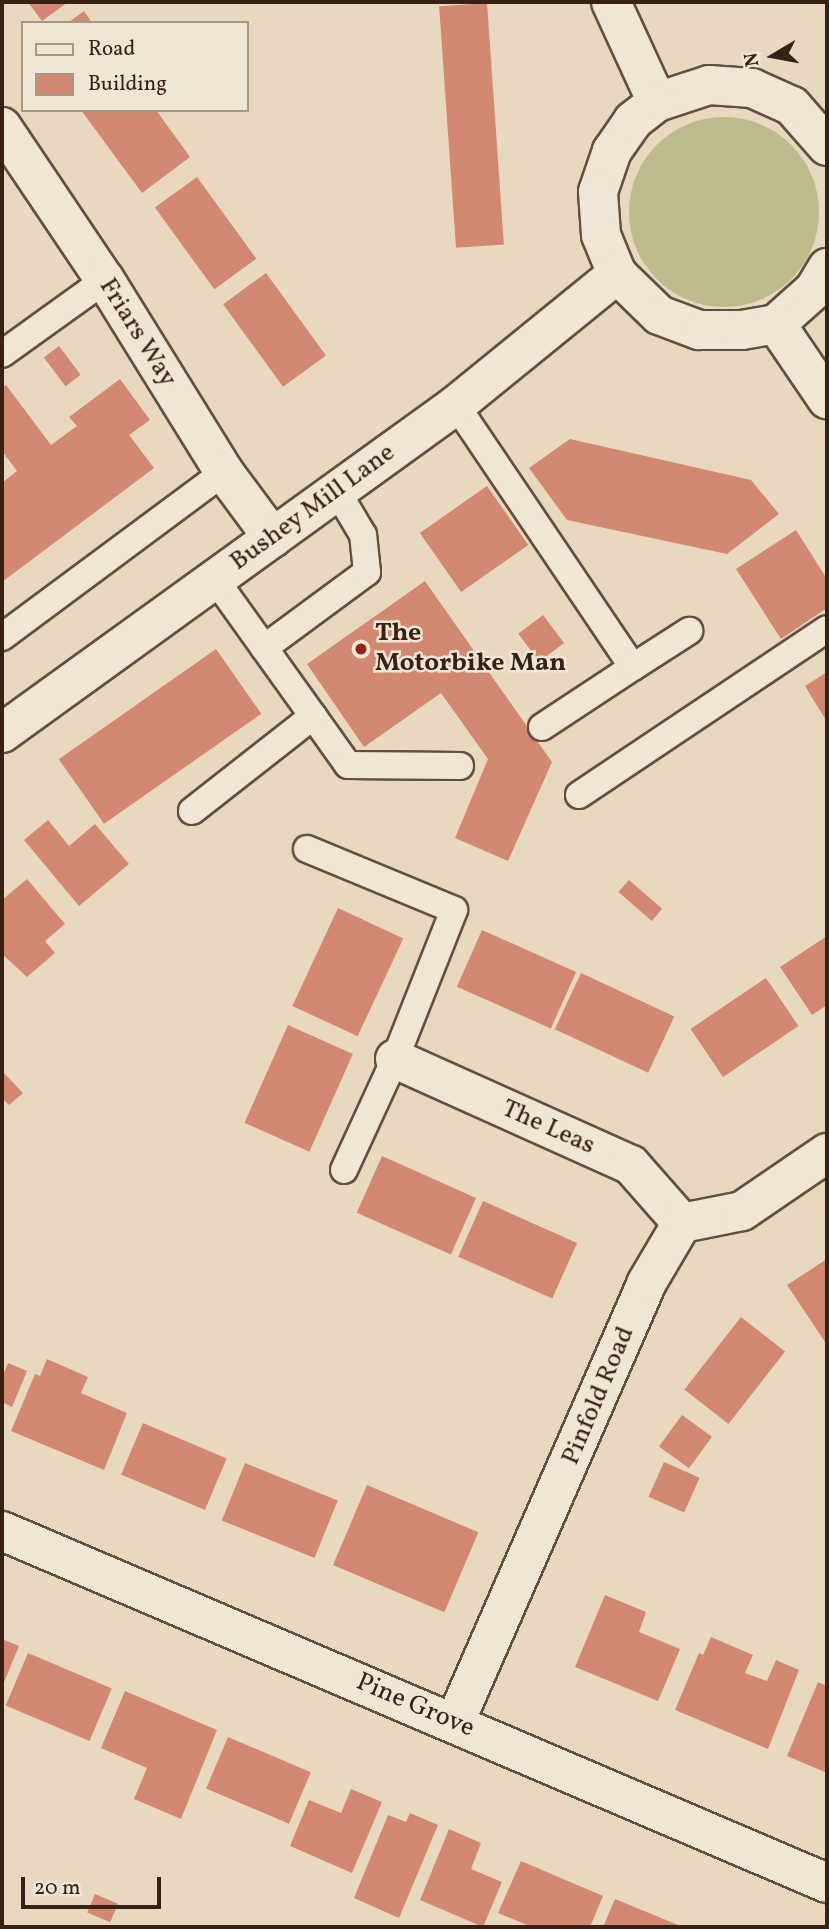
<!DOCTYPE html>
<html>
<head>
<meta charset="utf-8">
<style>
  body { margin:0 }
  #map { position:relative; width:829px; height:1929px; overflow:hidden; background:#e8d8bf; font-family:Vollkorn,serif }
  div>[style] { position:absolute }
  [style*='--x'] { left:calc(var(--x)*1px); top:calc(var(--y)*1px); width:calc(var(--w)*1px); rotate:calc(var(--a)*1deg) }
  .green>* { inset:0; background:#bebc8c }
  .round { border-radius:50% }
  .building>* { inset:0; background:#d38871; transform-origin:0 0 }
  .roads { filter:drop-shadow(2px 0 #644f3f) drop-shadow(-2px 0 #644f3f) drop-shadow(0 2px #644f3f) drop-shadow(0 -2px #644f3f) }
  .service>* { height:26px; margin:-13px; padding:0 13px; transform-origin:13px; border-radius:13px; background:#f0e6d5 }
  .minor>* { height:38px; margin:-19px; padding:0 19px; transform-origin:19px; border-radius:19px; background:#f0e6d5 }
  .tertiary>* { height:38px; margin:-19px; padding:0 19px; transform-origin:19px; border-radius:19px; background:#f0e6d5 }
  .dots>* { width:19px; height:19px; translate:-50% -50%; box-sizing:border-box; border:4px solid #f0e6d5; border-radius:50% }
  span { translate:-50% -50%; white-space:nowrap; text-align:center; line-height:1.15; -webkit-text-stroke:5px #f0e6d5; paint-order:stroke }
  .street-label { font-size:26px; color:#382114 }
  .poi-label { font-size:26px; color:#382114; font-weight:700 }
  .left { translate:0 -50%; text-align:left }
  .frame { position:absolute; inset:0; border:4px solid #382114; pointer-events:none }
  .legend { position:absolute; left:21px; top:21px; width:228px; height:91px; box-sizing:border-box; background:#f0e6d5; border:2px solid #a69788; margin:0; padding:9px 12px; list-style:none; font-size:21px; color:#382114 }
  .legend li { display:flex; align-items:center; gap:14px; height:35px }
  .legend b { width:35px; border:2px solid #a69788 }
  .north { position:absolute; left:738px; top:21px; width:70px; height:70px; -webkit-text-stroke:5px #f0e6d5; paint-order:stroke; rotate:260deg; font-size:19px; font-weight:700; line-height:28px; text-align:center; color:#382114 }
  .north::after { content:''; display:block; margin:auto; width:24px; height:32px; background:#382114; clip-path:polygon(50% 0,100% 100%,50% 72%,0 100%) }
  .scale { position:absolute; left:21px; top:1877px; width:140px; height:32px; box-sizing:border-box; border:4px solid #382114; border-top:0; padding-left:9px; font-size:21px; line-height:24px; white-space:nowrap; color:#382114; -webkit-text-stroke:5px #f0e6d5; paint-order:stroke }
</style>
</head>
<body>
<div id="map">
  <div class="green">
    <div class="round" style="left:629px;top:117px;width:190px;height:190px"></div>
  </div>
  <div class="building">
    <div style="clip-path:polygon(28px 2px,68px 2px,42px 21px)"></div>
    <div style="left:487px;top:3px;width:242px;height:48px;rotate:86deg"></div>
    <div style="clip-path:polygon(84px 11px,92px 23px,68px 23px)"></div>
    <div style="clip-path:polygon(81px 110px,156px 110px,190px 157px,142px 193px)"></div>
    <div style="left:197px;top:177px;width:101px;height:52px;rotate:54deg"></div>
    <div style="left:266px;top:273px;width:102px;height:53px;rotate:54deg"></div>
    <div style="left:59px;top:346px;width:36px;height:19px;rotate:53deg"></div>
    <div style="clip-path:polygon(120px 379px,150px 420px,129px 435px,154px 468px,2px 582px,2px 483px,17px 471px,2px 451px,2px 388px,6px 385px,51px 445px,77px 426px,69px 417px)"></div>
    <div style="clip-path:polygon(570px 439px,751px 480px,779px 514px,727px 554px,567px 520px,529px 468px)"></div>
    <div style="left:487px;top:486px;width:72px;height:82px;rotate:55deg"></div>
    <div style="clip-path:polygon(796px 530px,827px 579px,827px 608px,781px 639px,736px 569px)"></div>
    <div style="clip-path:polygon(425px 581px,552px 762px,508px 861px,455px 838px,488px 759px,441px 693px,364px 747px,307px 664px)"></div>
    <div style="left:543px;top:615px;width:35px;height:31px;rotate:53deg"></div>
    <div style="left:216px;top:649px;width:79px;height:192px;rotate:55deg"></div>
    <div style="clip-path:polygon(827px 672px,827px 722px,805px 686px)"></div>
    <div style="clip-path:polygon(48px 820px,69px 846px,95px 824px,129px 864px,79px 906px,24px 840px)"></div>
    <div style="clip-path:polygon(27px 879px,65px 924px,45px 941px,55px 953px,27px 977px,2px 954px,2px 900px)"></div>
    <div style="left:629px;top:880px;width:44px;height:16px;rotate:41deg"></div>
    <div style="left:338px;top:908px;width:72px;height:108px;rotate:25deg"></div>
    <div style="left:482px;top:930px;width:103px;height:62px;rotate:24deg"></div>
    <div style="clip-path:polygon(827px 936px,827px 1005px,812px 1015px,780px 967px)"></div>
    <div style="left:581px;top:973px;width:103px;height:62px;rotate:25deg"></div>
    <div style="left:766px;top:978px;width:58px;height:91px;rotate:56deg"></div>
    <div style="left:288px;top:1025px;width:71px;height:107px;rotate:24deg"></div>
    <div style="clip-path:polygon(2px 1071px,23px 1093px,9px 1105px,2px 1098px)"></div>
    <div style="left:382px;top:1156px;width:103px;height:62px;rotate:24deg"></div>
    <div style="left:483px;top:1201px;width:103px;height:61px;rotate:24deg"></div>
    <div style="clip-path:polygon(827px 1259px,827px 1345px,787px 1285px)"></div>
    <div style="left:741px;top:1317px;width:56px;height:92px;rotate:38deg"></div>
    <div style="clip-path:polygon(47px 1359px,88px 1377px,81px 1393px,127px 1413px,104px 1470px,11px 1431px,35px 1374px,40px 1376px)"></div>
    <div style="clip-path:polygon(8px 1363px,27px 1371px,12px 1407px,2px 1402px,2px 1378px)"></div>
    <div style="left:682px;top:1415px;width:37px;height:39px;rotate:36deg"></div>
    <div style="left:143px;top:1423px;width:91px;height:56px;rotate:23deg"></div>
    <div style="left:664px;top:1462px;width:39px;height:38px;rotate:24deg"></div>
    <div style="left:245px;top:1463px;width:100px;height:62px;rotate:22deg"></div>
    <div style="left:367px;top:1485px;width:121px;height:87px;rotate:23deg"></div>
    <div style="clip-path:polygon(605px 1595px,646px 1612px,639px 1632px,680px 1649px,658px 1701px,575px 1667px)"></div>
    <div style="clip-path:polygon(711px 1637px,753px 1655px,745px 1673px,767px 1681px,776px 1660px,799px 1670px,768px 1749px,675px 1710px,699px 1653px,703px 1655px)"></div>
    <div style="clip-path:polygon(2px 1639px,19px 1646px,2px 1687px)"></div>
    <div style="left:28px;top:1653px;width:91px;height:57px;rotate:23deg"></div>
    <div style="clip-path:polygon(818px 1682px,827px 1686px,827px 1773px,787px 1756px)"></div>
    <div style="clip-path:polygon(125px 1691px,217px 1730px,181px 1819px,134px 1799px,147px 1768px,101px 1748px)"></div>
    <div style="left:228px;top:1737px;width:90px;height:56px;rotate:23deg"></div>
    <div style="clip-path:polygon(351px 1789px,382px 1802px,352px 1873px,290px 1846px,309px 1800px,341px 1813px)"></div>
    <div style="clip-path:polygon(410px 1813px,438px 1825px,399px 1918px,354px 1898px,388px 1815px,406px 1822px)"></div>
    <div style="clip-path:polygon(449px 1829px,481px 1843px,471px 1869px,502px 1882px,483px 1927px,420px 1900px)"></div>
    <div style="clip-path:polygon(521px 1861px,603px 1896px,590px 1927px,532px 1927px,498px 1913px)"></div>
    <div style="left:95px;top:1894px;width:25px;height:20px;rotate:23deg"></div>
    <div style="clip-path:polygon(615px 1899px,661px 1918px,683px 1927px,603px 1927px)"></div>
  </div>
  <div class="roads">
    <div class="service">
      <div style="--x:2;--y:354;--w:127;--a:-35.7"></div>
      <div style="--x:456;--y:405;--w:316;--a:56"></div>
      <div style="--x:633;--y:667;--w:109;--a:146.6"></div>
      <div style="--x:2;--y:637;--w:277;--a:-36.6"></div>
      <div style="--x:264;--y:648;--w:128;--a:-36.4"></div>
      <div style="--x:367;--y:572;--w:37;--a:-96"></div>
      <div style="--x:363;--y:535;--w:51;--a:-120.6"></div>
      <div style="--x:633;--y:667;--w:67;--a:-32.7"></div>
      <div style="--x:313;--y:716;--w:60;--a:54.5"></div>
      <div style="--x:348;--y:765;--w:112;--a:0.5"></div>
      <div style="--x:579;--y:795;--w:298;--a:-33.8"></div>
      <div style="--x:192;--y:811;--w:154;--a:-38.1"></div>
      <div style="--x:313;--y:716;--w:168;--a:-125.6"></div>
      <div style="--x:307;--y:849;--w:159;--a:22.5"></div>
      <div style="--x:454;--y:910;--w:160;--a:111.6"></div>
      <div style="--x:395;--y:1059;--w:122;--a:114.7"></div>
    </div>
    <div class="minor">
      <div style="--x:2;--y:127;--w:184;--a:56.1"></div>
      <div style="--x:105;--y:280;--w:226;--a:58.2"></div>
      <div style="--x:224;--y:472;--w:82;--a:53.4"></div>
      <div style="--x:395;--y:1059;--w:259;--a:24.2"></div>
      <div style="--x:631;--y:1165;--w:77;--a:48.7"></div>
      <div style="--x:2;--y:1531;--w:897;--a:23.11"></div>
      <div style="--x:455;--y:1722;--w:478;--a:-66.4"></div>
      <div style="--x:646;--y:1284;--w:71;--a:-59.5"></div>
      <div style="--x:682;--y:1223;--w:61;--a:-11.3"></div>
      <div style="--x:742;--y:1211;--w:103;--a:-34.3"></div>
    </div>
    <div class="tertiary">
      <div style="--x:611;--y:2;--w:110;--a:65.3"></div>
      <div style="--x:827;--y:146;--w:53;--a:-131.2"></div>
      <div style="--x:792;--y:106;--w:44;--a:-155.8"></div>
      <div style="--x:752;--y:88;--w:43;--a:-176"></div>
      <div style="--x:709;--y:85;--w:55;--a:161.9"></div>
      <div style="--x:657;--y:102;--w:31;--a:142"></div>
      <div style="--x:633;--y:121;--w:37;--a:125"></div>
      <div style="--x:612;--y:151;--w:43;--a:108.9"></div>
      <div style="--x:598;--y:192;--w:43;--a:86"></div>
      <div style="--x:601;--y:235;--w:42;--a:67.7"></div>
      <div style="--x:617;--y:274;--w:59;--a:44.3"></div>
      <div style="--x:659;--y:315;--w:43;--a:20.6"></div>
      <div style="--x:699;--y:330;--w:43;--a:0"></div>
      <div style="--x:742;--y:330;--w:35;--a:-10"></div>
      <div style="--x:776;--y:324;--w:51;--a:-41.8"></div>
      <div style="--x:814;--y:290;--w:26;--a:-59"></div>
      <div style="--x:776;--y:324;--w:91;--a:55.8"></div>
      <div style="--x:2;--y:733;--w:560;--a:-35.85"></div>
      <div style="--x:456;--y:405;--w:208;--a:-39.1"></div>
    </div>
  </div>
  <div class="dots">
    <div style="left:361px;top:649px;background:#8f2418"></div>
  </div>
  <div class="street-label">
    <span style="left:137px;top:333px;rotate:58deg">Friars Way</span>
    <span style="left:313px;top:508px;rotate:-36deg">Bushey Mill Lane</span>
    <span style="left:548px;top:1128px;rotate:24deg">The Leas</span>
    <span style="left:599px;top:1396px;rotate:-67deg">Pinfold Road</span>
    <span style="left:415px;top:1706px;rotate:23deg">Pine Grove</span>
  </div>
  <div class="poi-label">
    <span class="left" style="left:375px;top:649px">The<br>Motorbike Man</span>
  </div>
  <div class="frame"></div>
  <ul class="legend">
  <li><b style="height:9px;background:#f0e6d5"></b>Road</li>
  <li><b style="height:19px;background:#d38871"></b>Building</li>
  </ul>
  <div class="north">N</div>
  <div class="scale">20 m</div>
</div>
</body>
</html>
